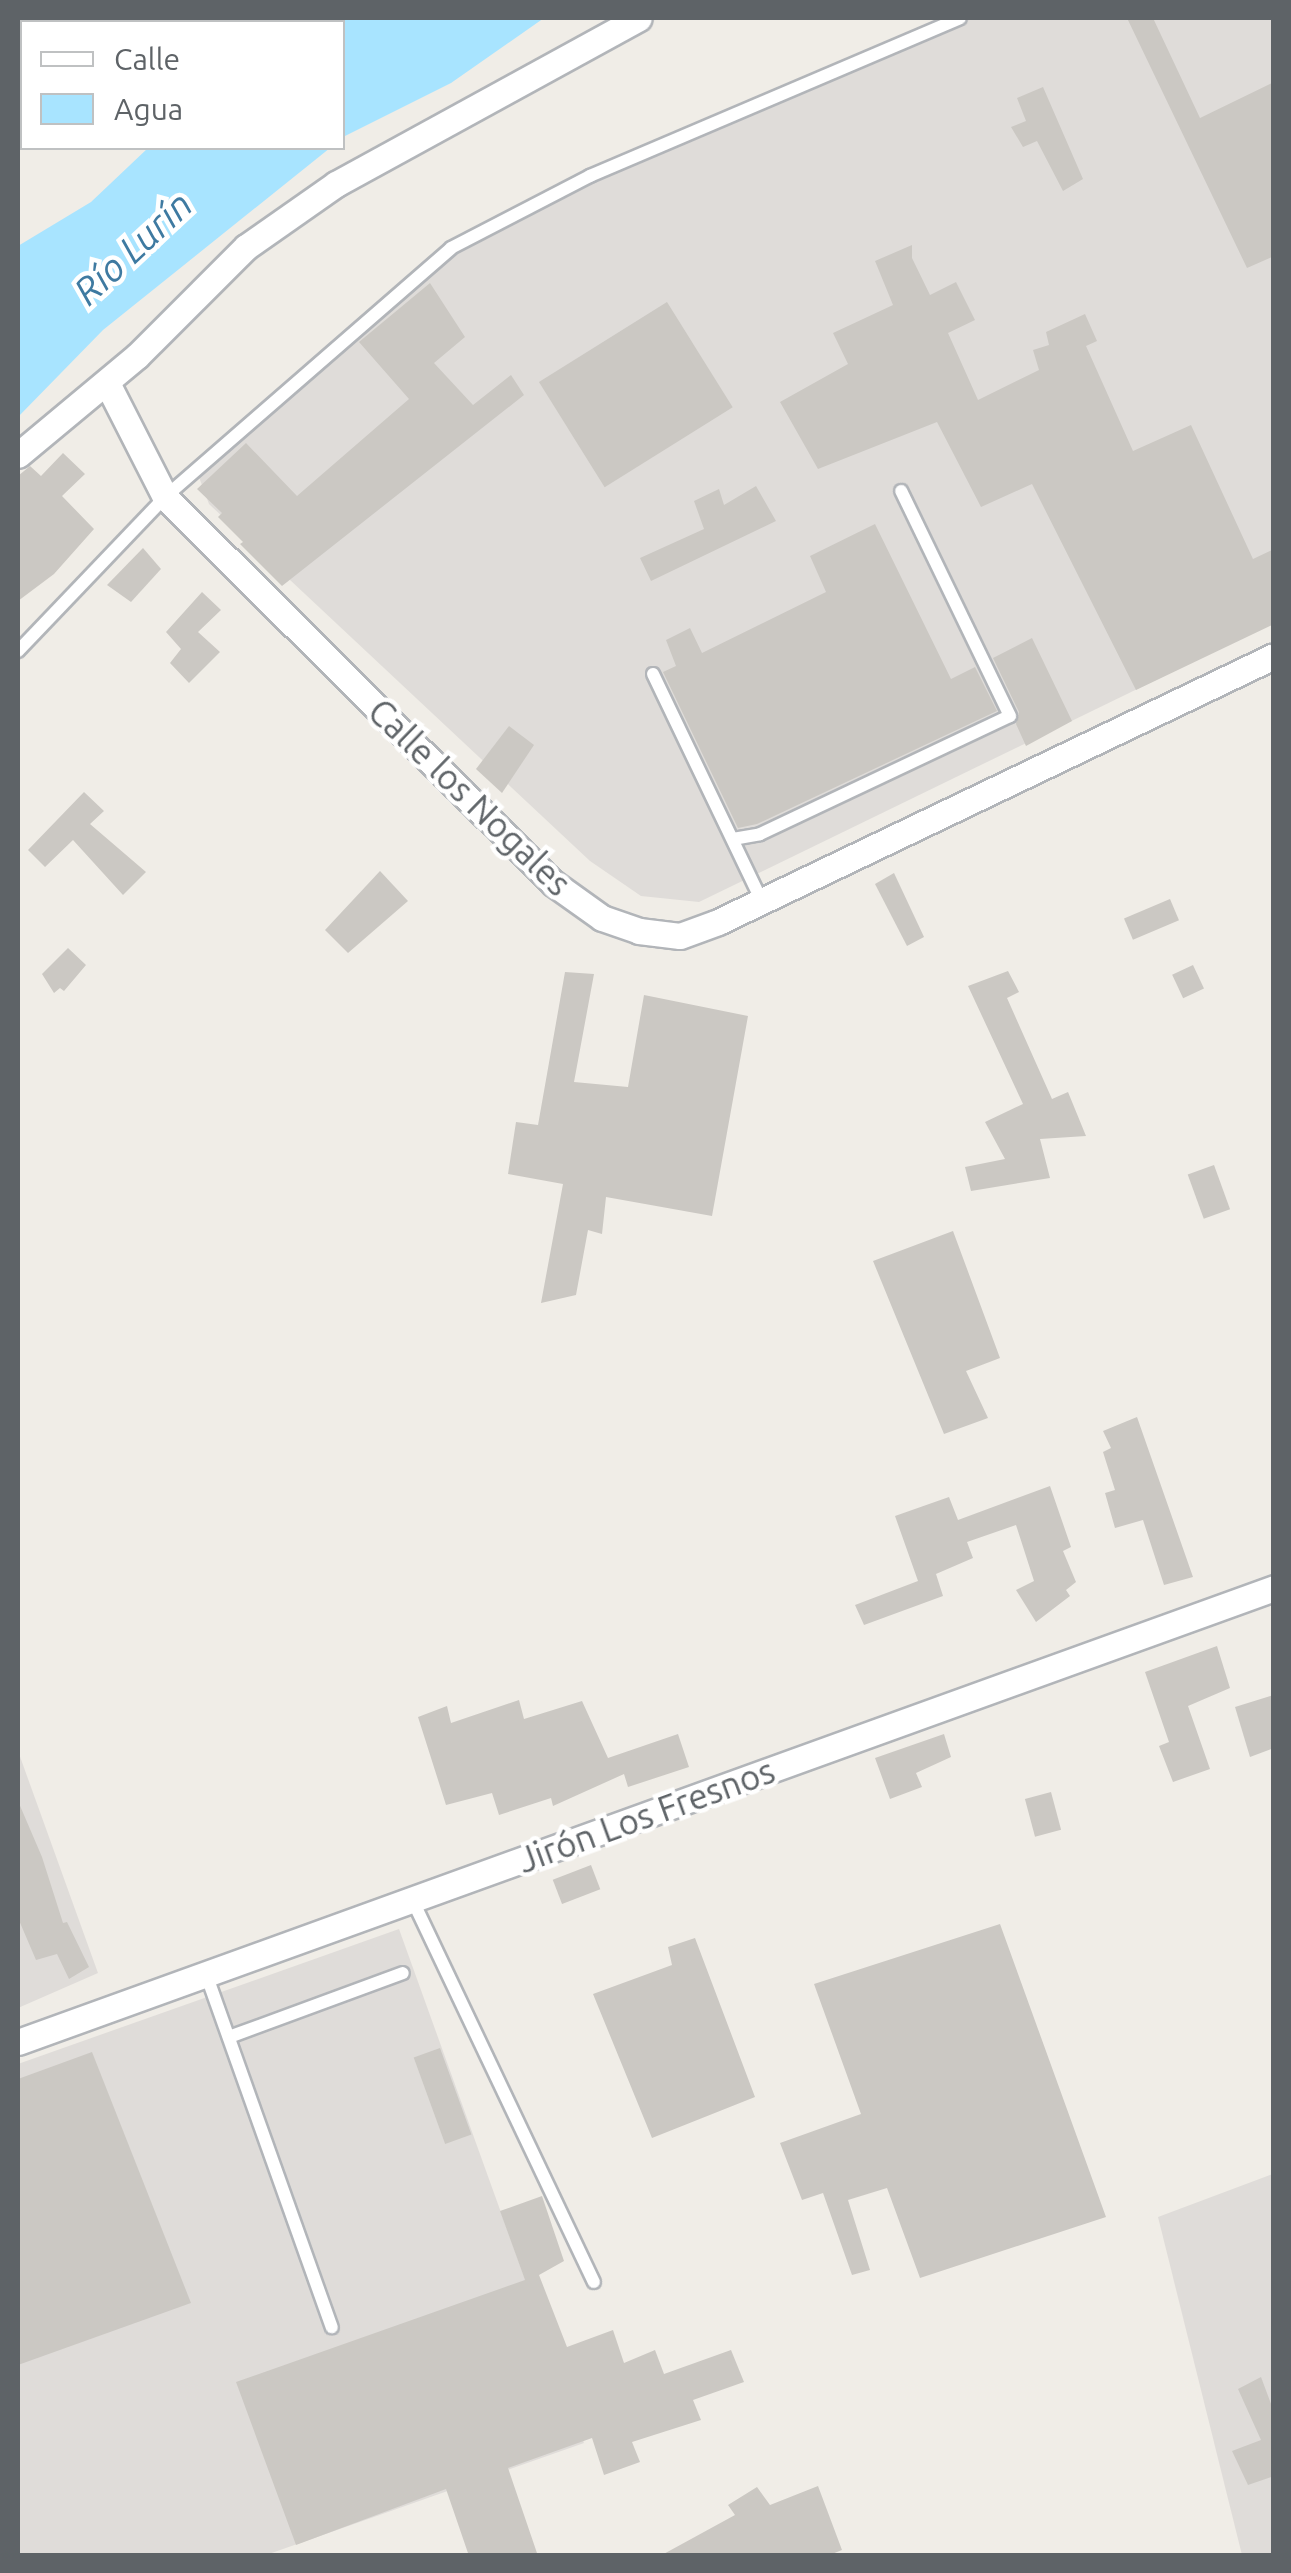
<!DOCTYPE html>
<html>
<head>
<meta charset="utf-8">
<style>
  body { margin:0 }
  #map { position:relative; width:1291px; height:2573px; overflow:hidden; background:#f0ede7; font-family:Ubuntu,sans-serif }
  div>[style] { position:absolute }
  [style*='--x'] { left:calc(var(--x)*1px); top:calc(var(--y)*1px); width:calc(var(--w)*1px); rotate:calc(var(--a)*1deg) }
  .industrial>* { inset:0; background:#dfdcd9 }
  .water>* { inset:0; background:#a8e4ff }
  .building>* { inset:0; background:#cbc8c3; transform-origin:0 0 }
  .roads { filter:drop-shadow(2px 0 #b2b5b9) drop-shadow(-2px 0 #b2b5b9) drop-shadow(0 2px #b2b5b9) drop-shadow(0 -2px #b2b5b9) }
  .lane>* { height:12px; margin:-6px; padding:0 6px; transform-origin:6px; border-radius:6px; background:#fff }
  .street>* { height:25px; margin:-12.5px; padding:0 12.5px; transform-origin:12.5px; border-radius:12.5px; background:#fff }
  span { translate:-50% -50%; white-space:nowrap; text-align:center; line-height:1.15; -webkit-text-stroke:9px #fff; paint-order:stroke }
  .street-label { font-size:35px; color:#5e6367 }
  .water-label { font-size:38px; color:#3e7aa1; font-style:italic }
  .frame { position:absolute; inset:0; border:20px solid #5e6367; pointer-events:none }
  .legend { position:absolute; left:20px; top:20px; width:325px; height:130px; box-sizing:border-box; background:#fff; border:2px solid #bfc1c2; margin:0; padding:12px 18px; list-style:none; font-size:30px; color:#5e6367 }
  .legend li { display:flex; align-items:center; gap:20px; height:50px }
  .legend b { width:50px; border:2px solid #bfc1c2 }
</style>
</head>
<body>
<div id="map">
  <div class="industrial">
    <div style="clip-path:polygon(947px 18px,1273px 18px,1273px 623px,699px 902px,641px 896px,590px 861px,209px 504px,196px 469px,418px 279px,496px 228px)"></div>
    <div style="clip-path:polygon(18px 1751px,98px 1973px,18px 2008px)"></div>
    <div style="clip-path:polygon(399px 1929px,584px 2443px,266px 2555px,18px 2555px,18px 2064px)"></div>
    <div style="clip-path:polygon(1273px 2174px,1273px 2555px,1242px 2555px,1158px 2217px)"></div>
  </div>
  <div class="water">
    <div style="clip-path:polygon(285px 18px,544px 18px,451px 83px,343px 137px,342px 22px,279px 22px)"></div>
    <div style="clip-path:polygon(148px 148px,330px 148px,103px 330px,18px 417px,18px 246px,91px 202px)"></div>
  </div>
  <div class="building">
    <div style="clip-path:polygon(1127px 18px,1153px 18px,1200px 118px,1274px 82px,1274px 256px,1247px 268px)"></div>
    <div style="clip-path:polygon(1043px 87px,1083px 179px,1063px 191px,1037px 141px,1023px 147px,1011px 127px,1026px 121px,1017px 98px)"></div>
    <div style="clip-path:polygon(912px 245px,912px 258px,930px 295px,956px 282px,975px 320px,948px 333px,978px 400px,1039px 370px,1033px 350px,1049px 345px,1046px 332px,1085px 314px,1097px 341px,1086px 346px,1133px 451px,1191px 425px,1253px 559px,1274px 549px,1274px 624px,1136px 690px,1032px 484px,981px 507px,937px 422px,818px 469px,780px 402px,848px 364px,833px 333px,893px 305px,875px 261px)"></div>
    <div style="clip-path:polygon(430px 283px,465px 337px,434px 363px,473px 405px,511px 375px,524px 395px,282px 586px,240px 544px,243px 542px,218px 517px,222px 513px,197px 489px,246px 443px,297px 496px,409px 399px,359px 342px)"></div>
    <div style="left:667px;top:302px;width:124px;height:151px;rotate:58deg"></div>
    <div style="clip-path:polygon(63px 453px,85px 474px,62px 496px,94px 529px,54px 574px,18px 601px,18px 476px,30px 466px,41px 476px)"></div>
    <div style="clip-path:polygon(756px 486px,776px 521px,651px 581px,640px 558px,704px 529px,694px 501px,719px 489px,724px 505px)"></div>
    <div style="clip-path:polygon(875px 524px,951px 679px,975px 667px,997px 711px,757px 824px,738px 828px,663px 672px,676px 666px,666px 640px,690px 628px,702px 653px,826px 592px,810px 556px)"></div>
    <div style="clip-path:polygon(143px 548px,161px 569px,131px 602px,107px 585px)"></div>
    <div style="clip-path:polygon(202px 592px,221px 610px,198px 632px,220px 652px,189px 683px,170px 663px,181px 649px,166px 632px)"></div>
    <div style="clip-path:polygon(1032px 638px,1072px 721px,1026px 746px,1016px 724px,1019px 712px,993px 658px)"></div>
    <div style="clip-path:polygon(509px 726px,534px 745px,502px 793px,476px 769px)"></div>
    <div style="clip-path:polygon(84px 792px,104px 811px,90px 824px,146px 872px,123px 895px,73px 840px,45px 867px,28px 850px)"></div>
    <div style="clip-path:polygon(380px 871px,408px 901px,348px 953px,325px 930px)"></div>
    <div style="clip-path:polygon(894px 873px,924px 937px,907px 946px,875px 884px)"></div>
    <div style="left:1170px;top:899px;width:23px;height:50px;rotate:67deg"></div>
    <div style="clip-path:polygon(68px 948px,86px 965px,64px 991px,60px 988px,54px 993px,42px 974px)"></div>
    <div style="left:1193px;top:965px;width:26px;height:23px;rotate:65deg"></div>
    <div style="clip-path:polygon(1008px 971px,1019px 992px,1007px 998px,1052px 1099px,1068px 1092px,1086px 1136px,1040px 1139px,1050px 1178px,971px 1191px,965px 1167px,1005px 1159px,985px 1122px,1023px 1104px,968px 986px)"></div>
    <div style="clip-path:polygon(565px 972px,594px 974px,574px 1082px,628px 1087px,644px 995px,748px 1016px,712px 1216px,606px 1197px,602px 1234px,588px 1230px,576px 1295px,541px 1303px,563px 1184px,508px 1174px,516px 1122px,538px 1125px)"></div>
    <div style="left:1214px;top:1165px;width:47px;height:28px;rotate:70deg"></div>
    <div style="clip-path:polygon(953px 1231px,1000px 1358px,966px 1371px,988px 1418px,944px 1434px,873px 1261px)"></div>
    <div style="clip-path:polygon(1137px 1417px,1193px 1577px,1164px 1585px,1143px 1520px,1115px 1528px,1105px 1493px,1115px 1490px,1103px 1452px,1111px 1448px,1103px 1431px)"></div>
    <div style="clip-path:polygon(1050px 1486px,1071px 1547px,1063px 1551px,1076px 1582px,1066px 1590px,1070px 1596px,1036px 1622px,1016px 1590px,1034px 1581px,1016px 1525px,967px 1542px,973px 1558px,929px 1577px,936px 1574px,943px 1596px,864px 1625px,855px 1605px,918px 1581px,895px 1516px,949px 1497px,958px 1520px)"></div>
    <div style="clip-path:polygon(1217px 1646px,1230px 1688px,1188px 1706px,1210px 1769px,1173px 1782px,1159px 1746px,1169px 1742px,1145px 1672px)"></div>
    <div style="clip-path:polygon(1274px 1695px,1274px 1748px,1250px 1757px,1235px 1707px)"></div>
    <div style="clip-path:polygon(519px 1700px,524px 1719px,582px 1701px,608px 1758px,678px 1734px,689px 1767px,628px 1787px,624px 1774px,553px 1806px,551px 1798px,499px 1815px,492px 1793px,446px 1805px,418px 1717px,447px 1706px,451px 1723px)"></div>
    <div style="clip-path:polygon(944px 1734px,951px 1757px,916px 1773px,922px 1787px,890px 1799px,875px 1758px)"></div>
    <div style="left:1051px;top:1792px;width:39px;height:27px;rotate:75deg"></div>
    <div style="clip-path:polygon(18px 1801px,42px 1857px,63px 1923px,67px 1922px,89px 1967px,69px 1979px,57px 1954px,36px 1960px,18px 1918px)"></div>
    <div style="left:591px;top:1865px;width:26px;height:41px;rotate:69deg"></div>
    <div style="clip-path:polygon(1000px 1924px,1106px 2217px,920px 2278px,887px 2188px,848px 2200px,870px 2270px,852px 2275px,823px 2193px,802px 2200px,780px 2143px,861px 2114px,814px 1984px)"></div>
    <div style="clip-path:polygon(695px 1938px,755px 2097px,652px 2138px,593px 1994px,672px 1965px,668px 1947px)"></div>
    <div style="left:440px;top:2048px;width:92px;height:28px;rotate:70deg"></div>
    <div style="clip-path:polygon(92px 2052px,191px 2303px,18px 2365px,18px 2079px)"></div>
    <div style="clip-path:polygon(542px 2196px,564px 2261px,539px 2275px,567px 2347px,613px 2330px,624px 2363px,655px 2350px,664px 2374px,731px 2350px,744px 2382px,693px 2400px,701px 2420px,632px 2442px,640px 2462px,604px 2475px,592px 2438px,508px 2468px,538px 2556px,469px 2556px,446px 2489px,296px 2545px,236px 2382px,525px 2280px,500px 2211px)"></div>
    <div style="clip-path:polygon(1261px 2377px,1274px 2412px,1274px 2476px,1248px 2485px,1232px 2451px,1261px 2440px,1238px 2389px)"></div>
    <div style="clip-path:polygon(818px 2486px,842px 2550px,827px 2556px,660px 2556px,735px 2515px,728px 2505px,757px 2487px,770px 2505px)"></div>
  </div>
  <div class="roads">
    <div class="lane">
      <div style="--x:18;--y:651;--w:213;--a:-46.3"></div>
      <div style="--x:165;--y:497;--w:379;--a:-41"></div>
      <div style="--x:451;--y:248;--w:157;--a:-27.4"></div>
      <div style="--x:590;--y:176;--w:402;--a:-23.1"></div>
      <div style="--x:653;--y:674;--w:252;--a:64.4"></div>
      <div style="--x:733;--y:839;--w:27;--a:-10"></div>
      <div style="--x:760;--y:834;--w:276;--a:-25.3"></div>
      <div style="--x:1010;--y:716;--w:250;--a:-115.8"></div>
      <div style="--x:412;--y:1899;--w:424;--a:64.6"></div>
      <div style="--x:206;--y:1974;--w:375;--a:70.4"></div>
      <div style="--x:229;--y:2037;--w:185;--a:-20.2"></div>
    </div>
    <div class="street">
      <div style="--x:35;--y:22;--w:16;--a:-15"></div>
      <div style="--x:107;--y:383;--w:128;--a:63"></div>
      <div style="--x:165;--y:497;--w:547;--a:44.85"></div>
      <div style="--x:553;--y:883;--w:60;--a:35.5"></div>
      <div style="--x:602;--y:918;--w:39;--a:19"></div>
      <div style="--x:639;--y:931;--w:41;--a:7"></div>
      <div style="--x:680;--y:936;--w:40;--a:-20.2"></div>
      <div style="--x:718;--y:922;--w:616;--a:-25.57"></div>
      <div style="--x:18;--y:455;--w:155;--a:-39.8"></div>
      <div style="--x:137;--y:356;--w:154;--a:-45"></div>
      <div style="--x:246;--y:247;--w:110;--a:-35"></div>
      <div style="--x:336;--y:184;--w:345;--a:-28.7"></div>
      <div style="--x:18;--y:2042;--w:1336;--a:-19.87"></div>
    </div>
  </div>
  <div class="street-label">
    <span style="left:470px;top:797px;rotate:44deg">Calle los Nogales</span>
    <span style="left:646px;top:1815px;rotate:-20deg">Jirón Los Fresnos</span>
  </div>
  <div class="water-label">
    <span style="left:133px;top:248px;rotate:-43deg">Río Lurín</span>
  </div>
  <div class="frame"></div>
  <ul class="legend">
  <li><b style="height:12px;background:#fff"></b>Calle</li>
  <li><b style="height:28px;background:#a8e4ff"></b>Agua</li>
  </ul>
</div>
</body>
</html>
